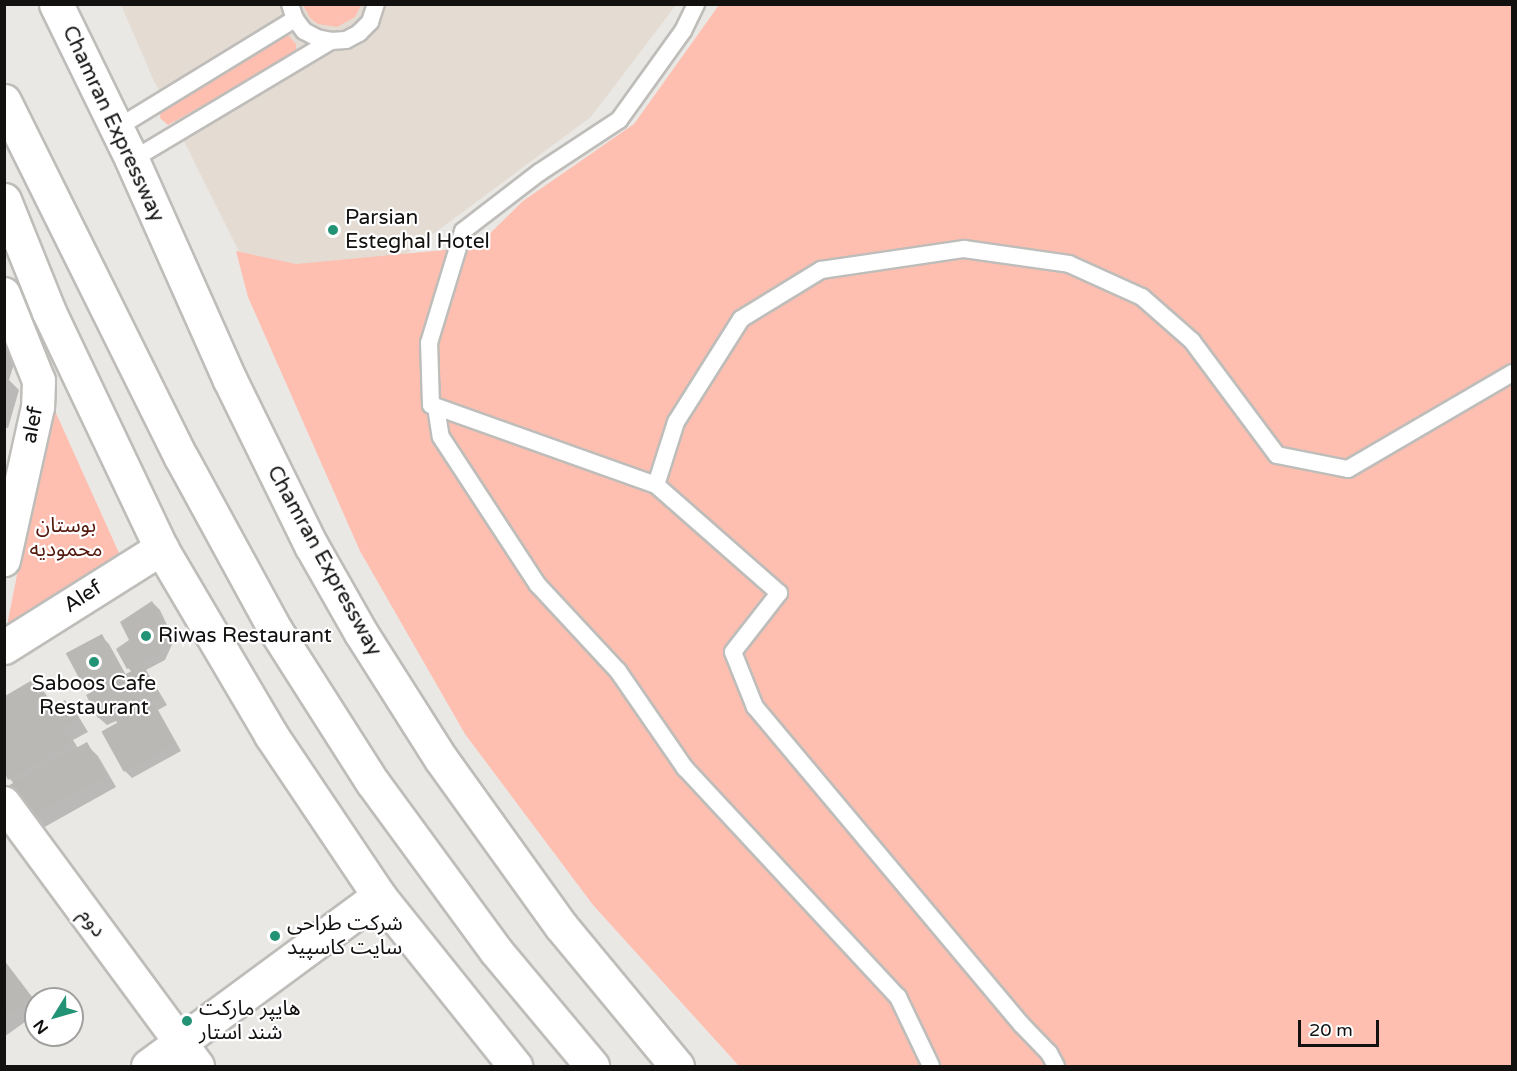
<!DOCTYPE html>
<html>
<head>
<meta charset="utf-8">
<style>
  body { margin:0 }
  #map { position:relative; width:1517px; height:1071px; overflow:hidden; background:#eae8e5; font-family:"Varela Round","Noto Sans Arabic",sans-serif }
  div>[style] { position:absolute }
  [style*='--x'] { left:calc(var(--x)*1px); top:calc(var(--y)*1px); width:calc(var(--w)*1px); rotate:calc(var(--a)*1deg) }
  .built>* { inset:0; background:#e4dcd3 }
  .green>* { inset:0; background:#febeb0 }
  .shadow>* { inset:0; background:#0003 }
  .building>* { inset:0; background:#b9b8b5; transform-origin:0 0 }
  .roads { filter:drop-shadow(2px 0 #bfbdba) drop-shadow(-2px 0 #bfbdba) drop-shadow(0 2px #bfbdba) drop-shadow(0 -2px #bfbdba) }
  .lane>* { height:16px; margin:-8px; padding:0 8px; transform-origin:8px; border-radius:8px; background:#fff }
  .street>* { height:32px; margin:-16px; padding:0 16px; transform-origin:16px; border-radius:16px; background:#fff }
  .secondary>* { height:33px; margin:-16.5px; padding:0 16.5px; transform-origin:16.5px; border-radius:16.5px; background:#fff }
  .highway>* { height:33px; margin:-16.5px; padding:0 16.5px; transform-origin:16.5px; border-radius:16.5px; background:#fff }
  .dots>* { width:16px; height:16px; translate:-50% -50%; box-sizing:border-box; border:3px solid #fff; border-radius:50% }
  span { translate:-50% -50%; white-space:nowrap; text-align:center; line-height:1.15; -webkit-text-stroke:4.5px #fff; paint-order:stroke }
  .street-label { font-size:21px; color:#121110 }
  .poi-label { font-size:21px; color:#121110 }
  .left { translate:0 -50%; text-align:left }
  .park-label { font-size:21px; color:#54180d }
  .frame { position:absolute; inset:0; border:6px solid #121110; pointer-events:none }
  .north { position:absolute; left:24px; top:987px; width:60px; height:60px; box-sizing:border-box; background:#fff; border:2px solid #a0a09f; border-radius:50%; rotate:233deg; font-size:16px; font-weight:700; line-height:24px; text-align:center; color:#121110 }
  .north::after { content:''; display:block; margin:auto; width:21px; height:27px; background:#229375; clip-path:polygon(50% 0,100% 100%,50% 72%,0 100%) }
  .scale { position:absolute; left:1298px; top:1020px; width:81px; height:27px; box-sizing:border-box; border:3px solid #121110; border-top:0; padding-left:8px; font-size:18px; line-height:21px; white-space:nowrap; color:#121110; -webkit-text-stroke:4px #fff; paint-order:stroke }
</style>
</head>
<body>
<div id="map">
  <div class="built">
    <div style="clip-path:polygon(121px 5px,676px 5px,591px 117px,285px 344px,153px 79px)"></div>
  </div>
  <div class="green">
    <div style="clip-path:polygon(303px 5px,303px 4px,361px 5px,355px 17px,337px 27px,318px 24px,310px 18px)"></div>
    <div style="clip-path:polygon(719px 5px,1512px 5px,1512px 1066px,739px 1066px,593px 905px,465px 734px,360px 551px,248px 297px,236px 251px,296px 264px,476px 247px,523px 201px,634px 124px)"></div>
    <div style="clip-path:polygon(288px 35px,296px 44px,296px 51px,284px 59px,168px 125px,160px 118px,161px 110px)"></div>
    <div style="clip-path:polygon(51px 402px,119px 553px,5px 636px)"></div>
  </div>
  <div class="shadow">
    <div style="clip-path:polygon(4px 346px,16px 357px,9px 380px,19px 390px,8px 428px,4px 427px)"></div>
    <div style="clip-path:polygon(152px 602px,160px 610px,174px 640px,165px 660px,146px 670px,167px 705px,158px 710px,181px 751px,132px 778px,124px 770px,118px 724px,116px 721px,107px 725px,99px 718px,88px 696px,93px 693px,87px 687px,101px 636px,109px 644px,126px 675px,132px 672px,128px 668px,131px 641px)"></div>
    <div style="clip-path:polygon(33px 681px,45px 693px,55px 708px,65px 702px,77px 714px,88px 732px,73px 740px,78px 748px,86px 744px,98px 756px,116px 787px,41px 829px,29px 817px,14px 784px,4px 771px,4px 698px)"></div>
    <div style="clip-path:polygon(4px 960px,36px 1002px,36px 1014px,4px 1037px)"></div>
  </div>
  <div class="building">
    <div style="clip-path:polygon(152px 601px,167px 631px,158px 653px,127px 669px,116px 649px,129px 640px,120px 622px)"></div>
    <div style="left:102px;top:634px;width:41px;height:41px;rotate:62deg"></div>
    <div style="clip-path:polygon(143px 665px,160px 697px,114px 721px,107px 713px,98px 718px,86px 695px)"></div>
    <div style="clip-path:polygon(34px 679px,51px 708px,65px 700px,77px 720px,62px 728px,71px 743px,8px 780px,5px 774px,5px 696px)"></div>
    <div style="left:153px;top:703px;width:46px;height:59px;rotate:61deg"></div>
    <div style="left:87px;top:742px;width:38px;height:89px;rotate:61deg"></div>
    <div style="clip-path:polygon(4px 962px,31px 997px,4px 1017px)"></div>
  </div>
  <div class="roads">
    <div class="lane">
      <div style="--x:290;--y:4;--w:16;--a:72"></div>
      <div style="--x:295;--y:19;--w:15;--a:53"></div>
      <div style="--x:304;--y:31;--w:15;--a:28"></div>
      <div style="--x:317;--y:38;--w:14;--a:12"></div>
      <div style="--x:331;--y:41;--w:15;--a:-4"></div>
      <div style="--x:346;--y:40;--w:15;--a:-28"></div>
      <div style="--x:359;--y:33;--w:16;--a:-45"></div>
      <div style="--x:370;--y:22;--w:19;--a:-72"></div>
      <div style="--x:117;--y:128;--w:209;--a:-31.5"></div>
      <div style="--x:132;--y:160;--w:232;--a:-30.9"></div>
      <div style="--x:436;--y:407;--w:30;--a:81"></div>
      <div style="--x:441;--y:437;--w:177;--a:56.8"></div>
      <div style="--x:538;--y:585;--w:117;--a:47.1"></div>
      <div style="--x:618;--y:671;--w:118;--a:55.4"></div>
      <div style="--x:685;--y:768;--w:313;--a:47.1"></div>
      <div style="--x:898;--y:997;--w:76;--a:64.4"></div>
      <div style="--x:656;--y:485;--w:239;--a:-160.4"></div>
      <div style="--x:431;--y:405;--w:62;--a:-91.8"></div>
      <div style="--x:429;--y:343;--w:117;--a:-73.1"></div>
      <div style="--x:463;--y:231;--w:97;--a:-37.5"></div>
      <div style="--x:540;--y:172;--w:95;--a:-33.4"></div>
      <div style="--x:619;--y:120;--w:110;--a:-54.3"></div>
      <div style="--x:683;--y:31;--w:30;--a:-64"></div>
      <div style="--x:1056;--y:1066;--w:15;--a:-118"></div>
      <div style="--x:1049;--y:1053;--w:40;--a:-134"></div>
      <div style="--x:1021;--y:1024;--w:414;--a:-130"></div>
      <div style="--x:755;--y:707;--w:59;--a:-111.8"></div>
      <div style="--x:733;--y:652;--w:75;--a:-52.1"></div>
      <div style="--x:779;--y:593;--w:164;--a:-138.7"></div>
      <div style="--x:656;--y:485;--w:66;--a:-72.4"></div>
      <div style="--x:676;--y:422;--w:122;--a:-57.7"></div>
      <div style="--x:741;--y:319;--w:94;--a:-31.5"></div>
      <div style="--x:821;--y:270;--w:145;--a:-8.4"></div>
      <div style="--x:964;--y:249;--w:106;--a:8.1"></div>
      <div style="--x:1069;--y:264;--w:80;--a:24.3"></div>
      <div style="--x:1142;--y:297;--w:67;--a:41.3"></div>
      <div style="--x:1192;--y:341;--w:142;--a:53.3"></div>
      <div style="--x:1277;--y:455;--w:72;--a:11.2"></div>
      <div style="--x:1348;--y:469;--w:190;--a:-30.3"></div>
    </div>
    <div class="street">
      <div style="--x:4;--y:294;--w:94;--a:68.1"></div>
      <div style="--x:39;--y:381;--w:26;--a:92"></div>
      <div style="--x:38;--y:407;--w:157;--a:102.5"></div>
      <div style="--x:4;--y:803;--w:327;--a:53.6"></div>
    </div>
    <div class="secondary">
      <div style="--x:4;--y:647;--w:186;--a:-32.2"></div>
      <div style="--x:148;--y:1066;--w:287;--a:-36.4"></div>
    </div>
    <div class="highway">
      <div style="--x:56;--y:4;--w:174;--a:64"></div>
      <div style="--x:132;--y:160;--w:241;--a:66"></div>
      <div style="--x:230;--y:380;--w:184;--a:63.9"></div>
      <div style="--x:311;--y:545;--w:101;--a:60.4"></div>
      <div style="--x:361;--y:633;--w:149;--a:57.6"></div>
      <div style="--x:441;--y:759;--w:206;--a:54.3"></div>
      <div style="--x:561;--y:926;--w:182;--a:50.4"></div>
      <div style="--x:4;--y:101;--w:398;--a:63.6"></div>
      <div style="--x:181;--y:457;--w:198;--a:61.4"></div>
      <div style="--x:276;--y:631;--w:180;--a:57.5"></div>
      <div style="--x:373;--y:783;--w:208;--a:53.8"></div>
      <div style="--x:496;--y:951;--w:150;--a:50.1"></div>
      <div style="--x:4;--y:200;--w:121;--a:68.1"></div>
      <div style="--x:49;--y:312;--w:261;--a:64.6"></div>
      <div style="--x:161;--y:548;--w:217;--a:59.5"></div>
      <div style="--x:271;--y:735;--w:194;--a:56.1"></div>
      <div style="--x:379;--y:896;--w:218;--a:51.3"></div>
    </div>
  </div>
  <div class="dots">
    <div style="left:333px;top:230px;background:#229375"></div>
    <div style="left:146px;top:636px;background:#229375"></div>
    <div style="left:94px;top:662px;background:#229375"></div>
    <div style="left:275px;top:936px;background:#229375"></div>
    <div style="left:187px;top:1021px;background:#229375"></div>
  </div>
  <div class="street-label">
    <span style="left:113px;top:124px;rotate:65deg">Chamran Expressway</span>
    <span style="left:33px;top:425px;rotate:-79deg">alef</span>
    <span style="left:324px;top:561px;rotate:61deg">Chamran Expressway</span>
    <span style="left:83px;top:597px;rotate:-33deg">Alef</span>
    <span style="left:92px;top:923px;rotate:54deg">دوم</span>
  </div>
  <div class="poi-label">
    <span class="left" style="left:345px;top:230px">Parsian<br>Esteghal Hotel</span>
    <span class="left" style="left:158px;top:636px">Riwas Restaurant</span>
    <span style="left:94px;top:696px">Saboos Cafe<br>Restaurant</span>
    <span class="left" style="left:287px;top:936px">شرکت طراحی<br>سایت کاسپید</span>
    <span class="left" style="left:199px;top:1021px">هایپر مارکت<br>شند استار</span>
  </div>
  <div class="park-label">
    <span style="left:66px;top:538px">بوستان<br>محمودیه</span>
  </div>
  <div class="frame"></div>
  <div class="north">N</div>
  <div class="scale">20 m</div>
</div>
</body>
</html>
